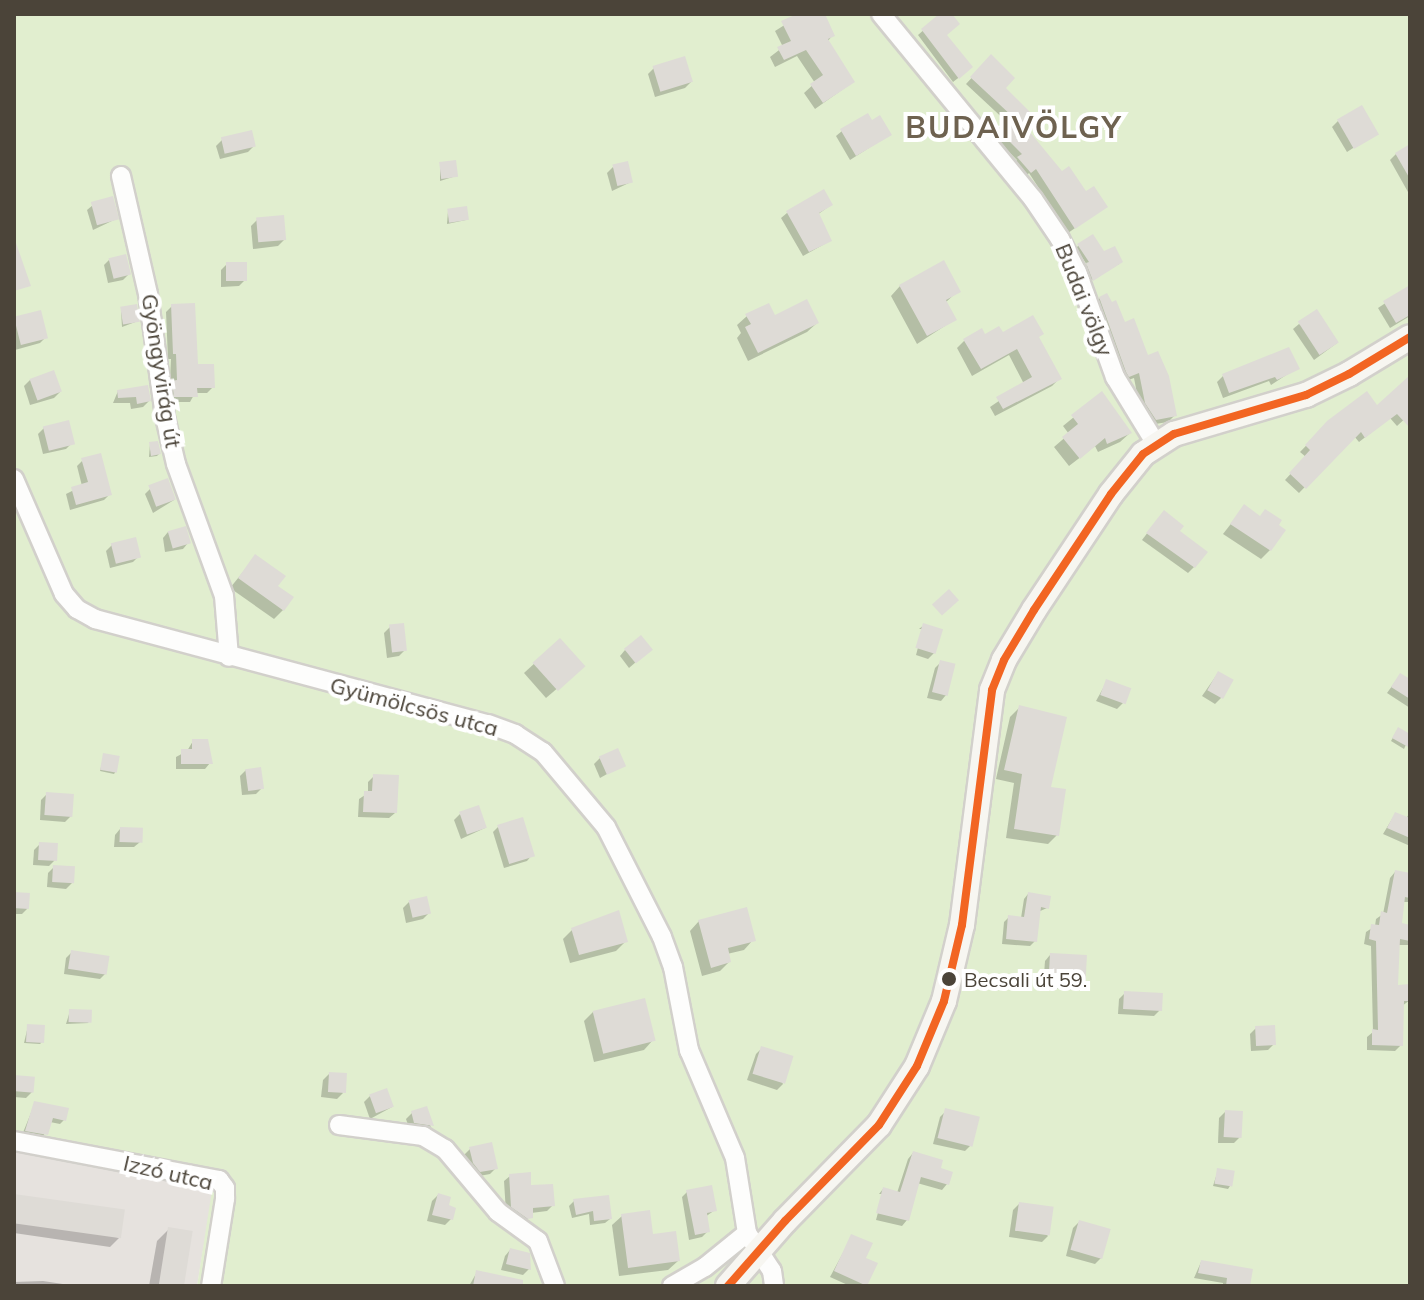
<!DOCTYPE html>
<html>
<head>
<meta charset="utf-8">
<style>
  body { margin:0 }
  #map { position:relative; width:1424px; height:1300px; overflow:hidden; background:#f4f2ee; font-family:Mulish,sans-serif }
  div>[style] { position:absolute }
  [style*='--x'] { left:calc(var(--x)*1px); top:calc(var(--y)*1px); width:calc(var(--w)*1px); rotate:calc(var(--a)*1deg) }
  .industrial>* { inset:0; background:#e6e2de }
  .green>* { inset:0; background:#e1eecf }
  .shadow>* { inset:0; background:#0003 }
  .building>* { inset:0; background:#dedbd6; transform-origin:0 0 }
  .roads { filter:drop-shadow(2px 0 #d2d0cb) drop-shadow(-2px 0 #d2d0cb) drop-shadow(0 2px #d2d0cb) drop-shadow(0 -2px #d2d0cb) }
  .minor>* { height:18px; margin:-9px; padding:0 9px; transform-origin:9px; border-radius:9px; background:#fdfdfc }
  .secondary>* { height:24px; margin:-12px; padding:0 12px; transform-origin:12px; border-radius:12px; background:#f7f6f1 }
  .bus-1>* { height:8px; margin:-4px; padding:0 4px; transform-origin:4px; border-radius:4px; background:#f26522 }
  .dots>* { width:22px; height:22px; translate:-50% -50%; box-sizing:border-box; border:4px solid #fff; border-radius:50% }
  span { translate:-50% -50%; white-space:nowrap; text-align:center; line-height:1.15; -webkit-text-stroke:8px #fff; paint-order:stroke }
  .bus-label { font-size:20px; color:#4b4439 }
  .left { translate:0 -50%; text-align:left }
  .street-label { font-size:22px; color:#4b4439 }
  .district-label { font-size:30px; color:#6e6250; font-weight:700; letter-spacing:2px }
  .frame { position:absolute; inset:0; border:16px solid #4b4439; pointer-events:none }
</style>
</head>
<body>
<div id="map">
  <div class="industrial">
    <div style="clip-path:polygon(14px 1149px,213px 1190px,197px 1286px,14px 1286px)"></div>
  </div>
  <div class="green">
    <div style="clip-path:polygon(14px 14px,1410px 14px,1410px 1286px,197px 1286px,212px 1190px,14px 1149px)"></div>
  </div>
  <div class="shadow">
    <div style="clip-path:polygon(802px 14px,823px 14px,833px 35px,827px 42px,853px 82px,815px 109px,804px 93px,815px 83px,797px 56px,775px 67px,770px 57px,783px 47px,775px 31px)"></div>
    <div style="clip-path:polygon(942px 14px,949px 14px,945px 35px,966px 72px,953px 82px,918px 35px)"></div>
    <div style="clip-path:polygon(991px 57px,1026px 131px,1061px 174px,1105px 207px,1068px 233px,1029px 173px,1024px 178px,1013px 165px,1017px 160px,995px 138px,1009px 124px,966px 84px)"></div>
    <div style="clip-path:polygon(654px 68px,691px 82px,685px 88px,655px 97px,648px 74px)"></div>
    <div style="clip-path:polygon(1338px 121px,1376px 133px,1347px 152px,1332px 127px)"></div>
    <div style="clip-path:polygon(842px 131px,889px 135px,850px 160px,836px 136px)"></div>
    <div style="clip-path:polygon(222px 140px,254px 146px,248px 152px,220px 159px,216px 146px)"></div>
    <div style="clip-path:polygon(1396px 154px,1410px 154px,1408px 192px,1390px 160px)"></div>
    <div style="clip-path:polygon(440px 165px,456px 176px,440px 181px)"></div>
    <div style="clip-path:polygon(613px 167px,631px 182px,612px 191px,607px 173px)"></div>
    <div style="clip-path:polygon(93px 205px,116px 219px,93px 230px,87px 210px)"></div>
    <div style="clip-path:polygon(831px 205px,817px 215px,830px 241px,803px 256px,781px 218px,787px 213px)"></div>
    <div style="clip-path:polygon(448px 211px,466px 220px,447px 224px)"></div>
    <div style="clip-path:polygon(257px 220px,284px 240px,278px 246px,253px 249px,251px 226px)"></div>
    <div style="clip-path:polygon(1079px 245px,1103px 254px,1119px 264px,1090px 281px,1085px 267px,1087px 265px,1076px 248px)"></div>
    <div style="clip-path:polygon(109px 260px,129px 274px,123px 280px,108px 283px,104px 265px)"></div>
    <div style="clip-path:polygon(227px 264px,245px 280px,239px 286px,221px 287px,221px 270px)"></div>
    <div style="clip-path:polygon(900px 286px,958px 291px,945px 303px,954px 320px,917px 344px,891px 296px)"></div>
    <div style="clip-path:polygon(1408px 288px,1410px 316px,1390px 328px,1378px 308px)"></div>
    <div style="clip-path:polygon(1100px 298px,1174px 416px,1168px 422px,1149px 425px,1140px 409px,1134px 378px,1123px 382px,1094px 304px)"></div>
    <div style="clip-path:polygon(172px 306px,196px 366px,213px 387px,207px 393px,195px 393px,190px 402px,169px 402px,171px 359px,168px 359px,166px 312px)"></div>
    <div style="clip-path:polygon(121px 310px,138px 321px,122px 327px)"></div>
    <div style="clip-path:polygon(39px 313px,46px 337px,40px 343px,15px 350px,14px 320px)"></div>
    <div style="clip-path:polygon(747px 316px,817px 323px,807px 332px,748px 361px,737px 338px,741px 333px,737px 325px)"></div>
    <div style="clip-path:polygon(1299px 324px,1337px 343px,1314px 360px,1293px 329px)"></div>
    <div style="clip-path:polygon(1002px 335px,1037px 338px,1059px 379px,1052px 386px,995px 416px,990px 407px,1024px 384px,1009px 355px,972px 376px,957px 348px,965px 340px)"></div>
    <div style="clip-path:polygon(1297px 368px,1271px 385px,1269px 381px,1223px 398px,1217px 382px,1223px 376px)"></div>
    <div style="clip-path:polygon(30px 380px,60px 392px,54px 398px,30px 405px,24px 386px)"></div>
    <div style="clip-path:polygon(1410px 384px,1410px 414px,1397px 426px,1390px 418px,1359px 442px,1354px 436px,1299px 493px,1285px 480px,1306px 457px,1300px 452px,1328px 423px,1377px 408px)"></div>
    <div style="clip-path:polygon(118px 391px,149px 401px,143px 407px,131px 409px,130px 403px,113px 403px)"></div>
    <div style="clip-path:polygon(1102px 394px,1130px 433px,1120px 442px,1098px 452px,1095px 446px,1069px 466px,1054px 447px,1069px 434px,1063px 426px)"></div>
    <div style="clip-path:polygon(44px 428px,72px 443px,66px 449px,43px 454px,38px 434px)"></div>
    <div style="clip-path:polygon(150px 444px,159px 454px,157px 456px,149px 457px)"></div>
    <div style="clip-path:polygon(83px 460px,110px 494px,104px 500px,70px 510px,66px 494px,82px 486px,77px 466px)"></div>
    <div style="clip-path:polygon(150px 489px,174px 500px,153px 513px,145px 494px)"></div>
    <div style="clip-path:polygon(1244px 507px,1259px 517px,1270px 550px,1261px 559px,1223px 534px)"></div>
    <div style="clip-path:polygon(1158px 519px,1178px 532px,1194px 567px,1188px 573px,1142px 540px)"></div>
    <div style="clip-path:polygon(168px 532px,188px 543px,183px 549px,165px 552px,163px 538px)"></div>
    <div style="clip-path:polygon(112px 545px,139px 556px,133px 562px,110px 568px,106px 551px)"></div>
    <div style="clip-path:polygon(256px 556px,276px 587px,283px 610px,274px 619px,230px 588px)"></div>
    <div style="clip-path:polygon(924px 625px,934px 653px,928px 659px,916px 655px,923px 629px,919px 629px)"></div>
    <div style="clip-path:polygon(390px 627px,405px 650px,399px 656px,387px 658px,384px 633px)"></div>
    <div style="clip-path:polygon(560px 640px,573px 675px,546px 698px,524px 673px)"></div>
    <div style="clip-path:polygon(625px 650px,644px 655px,629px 668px,620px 656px)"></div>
    <div style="clip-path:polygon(941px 662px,946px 695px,941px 701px,927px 698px,935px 668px)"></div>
    <div style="clip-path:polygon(1218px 673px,1221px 698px,1215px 704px,1202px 696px)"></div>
    <div style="clip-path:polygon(1400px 675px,1410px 681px,1410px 708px,1387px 693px)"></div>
    <div style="clip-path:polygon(1107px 681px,1123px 703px,1117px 709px,1096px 701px)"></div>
    <div style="clip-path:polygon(1020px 707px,1049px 789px,1057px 835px,1048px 844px,1006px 838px,1014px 783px,996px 779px,1010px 717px)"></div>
    <div style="clip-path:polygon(1396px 732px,1410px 736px,1404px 749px,1391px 741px)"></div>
    <div style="clip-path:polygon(193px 741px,210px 763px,205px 769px,176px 769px,176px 757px,187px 751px)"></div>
    <div style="clip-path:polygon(104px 755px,116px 771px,114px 774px,100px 771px)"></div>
    <div style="clip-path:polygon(600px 758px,623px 765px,600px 778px,594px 764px)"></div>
    <div style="clip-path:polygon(246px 770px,262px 788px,256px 794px,242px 795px,240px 776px)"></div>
    <div style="clip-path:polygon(374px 776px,395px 813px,389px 818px,358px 817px,359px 799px,368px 793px,368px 782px)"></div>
    <div style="clip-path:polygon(47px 794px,71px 816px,65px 822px,40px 820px,41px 800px)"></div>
    <div style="clip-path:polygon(1410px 812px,1410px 846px,1383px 834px,1395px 814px,1406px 819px)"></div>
    <div style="clip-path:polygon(460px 814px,485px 828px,461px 839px,454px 820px)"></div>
    <div style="clip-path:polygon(498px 827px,532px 855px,527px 861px,504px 868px,493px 832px)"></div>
    <div style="clip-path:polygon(120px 829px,140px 842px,134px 847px,114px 847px,115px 835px)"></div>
    <div style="clip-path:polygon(40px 844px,55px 860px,49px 866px,33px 865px,34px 850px)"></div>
    <div style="clip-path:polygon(54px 867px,72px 883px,66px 889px,47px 887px,48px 873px)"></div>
    <div style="clip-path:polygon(1395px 872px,1410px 875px,1410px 902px,1402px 902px,1400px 925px,1410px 927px,1410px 945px,1398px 945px,1396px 987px,1410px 993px,1410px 1000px,1402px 1006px,1401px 1045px,1395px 1051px,1367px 1050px,1367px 1037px,1373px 1032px,1371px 946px,1364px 944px,1366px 932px,1375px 926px,1376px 919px,1383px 914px,1390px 878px)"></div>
    <div style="clip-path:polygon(14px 894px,28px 908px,22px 914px,14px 914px)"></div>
    <div style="clip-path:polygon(1028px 894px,1047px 908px,1038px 912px,1035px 941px,1030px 946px,1002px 944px,1004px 922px,1009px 917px,1021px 918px,1024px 899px)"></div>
    <div style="clip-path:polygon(409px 902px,429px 913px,423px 919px,406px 923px,403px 908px)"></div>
    <div style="clip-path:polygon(699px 921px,753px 940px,744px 950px,727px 954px,729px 962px,720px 971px,702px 976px,690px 931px)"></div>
    <div style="clip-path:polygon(572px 930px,626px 941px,616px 951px,570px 963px,563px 939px)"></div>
    <div style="clip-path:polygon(72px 952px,106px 973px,100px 979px,64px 974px,66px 958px)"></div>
    <div style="clip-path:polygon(1050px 955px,1083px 984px,1077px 990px,1043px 988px,1045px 961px)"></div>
    <div style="clip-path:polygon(1125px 993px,1160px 1010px,1154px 1016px,1118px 1014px,1119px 999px)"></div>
    <div style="clip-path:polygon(70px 1011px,89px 1023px,66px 1024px)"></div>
    <div style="clip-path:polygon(593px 1012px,653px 1040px,644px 1050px,594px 1062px,584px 1021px)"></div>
    <div style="clip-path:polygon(28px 1026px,42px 1042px,40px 1044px,24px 1043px)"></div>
    <div style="clip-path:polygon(1256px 1028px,1274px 1044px,1268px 1050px,1251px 1051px,1250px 1034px)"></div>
    <div style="clip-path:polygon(762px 1048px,783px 1084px,777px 1090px,747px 1080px,756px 1054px)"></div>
    <div style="clip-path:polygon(329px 1074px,343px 1093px,337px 1099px,321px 1097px,323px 1080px)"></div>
    <div style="clip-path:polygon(14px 1077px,32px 1092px,26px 1098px,14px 1097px)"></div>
    <div style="clip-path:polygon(370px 1096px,392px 1107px,370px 1119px,364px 1102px)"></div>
    <div style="clip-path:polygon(35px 1103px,64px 1120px,60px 1124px,50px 1122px,42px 1139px,22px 1135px)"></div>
    <div style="clip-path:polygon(946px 1111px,971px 1145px,965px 1151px,933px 1144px,940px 1117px)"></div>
    <div style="clip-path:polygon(1225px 1112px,1240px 1137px,1234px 1143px,1218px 1143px,1219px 1118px)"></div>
    <div style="clip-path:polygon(412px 1113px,431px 1126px,426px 1131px,409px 1128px,406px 1119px)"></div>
    <div style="clip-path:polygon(470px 1149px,496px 1168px,490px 1174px,474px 1177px,467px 1170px,464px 1155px)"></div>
    <div style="clip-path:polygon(913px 1153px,938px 1169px,947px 1184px,942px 1190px,917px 1183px,907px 1220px,902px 1226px,876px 1220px,883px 1194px,879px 1194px,883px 1189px,897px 1193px,908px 1159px)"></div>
    <div style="clip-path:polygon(1218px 1170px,1230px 1186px,1228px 1189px,1213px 1186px)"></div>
    <div style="clip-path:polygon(510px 1176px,530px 1188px,553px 1205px,547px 1211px,531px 1213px,525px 1223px,506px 1213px,504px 1181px)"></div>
    <div style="clip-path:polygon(687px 1192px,715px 1210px,705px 1217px,708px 1231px,702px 1237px,689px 1240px,682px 1197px)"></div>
    <div style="clip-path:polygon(438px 1195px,451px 1219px,445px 1225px,427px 1221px,432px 1201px)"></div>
    <div style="clip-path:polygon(14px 1196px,119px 1238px,110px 1247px,14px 1233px)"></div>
    <div style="clip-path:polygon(574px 1201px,610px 1219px,605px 1223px,590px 1225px,589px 1214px,572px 1218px,569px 1206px)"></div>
    <div style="clip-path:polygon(1019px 1204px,1048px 1236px,1042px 1242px,1009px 1237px,1013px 1210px)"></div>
    <div style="clip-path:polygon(622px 1216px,652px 1236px,678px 1261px,668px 1270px,619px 1276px,612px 1225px)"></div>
    <div style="clip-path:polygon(1079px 1222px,1101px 1258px,1095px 1264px,1066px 1256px,1073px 1228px)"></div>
    <div style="clip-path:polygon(169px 1229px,181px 1286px,149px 1286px,157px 1241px)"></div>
    <div style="clip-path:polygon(852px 1236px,863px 1259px,864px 1286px,850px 1286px,830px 1277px)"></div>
    <div style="clip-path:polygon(510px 1250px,529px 1269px,523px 1275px,501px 1270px,505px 1256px)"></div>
    <div style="clip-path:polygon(1201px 1262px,1248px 1286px,1223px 1286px,1223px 1283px,1194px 1278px)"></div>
    <div style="clip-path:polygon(477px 1272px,506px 1286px,469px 1286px)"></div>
    <div style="clip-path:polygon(43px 1281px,76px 1286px,14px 1286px,14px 1282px)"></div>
  </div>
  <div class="building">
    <div style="clip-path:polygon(797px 14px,825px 14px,835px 36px,828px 39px,855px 82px,823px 103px,810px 84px,823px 75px,806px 50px,784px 60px,777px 47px,791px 41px,781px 21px)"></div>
    <div style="clip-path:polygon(939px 14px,952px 14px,960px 24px,947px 35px,973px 67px,959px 79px,921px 29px)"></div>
    <div style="clip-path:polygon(991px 54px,1015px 78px,1006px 88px,1039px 121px,1029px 131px,1062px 171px,1069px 166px,1086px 191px,1094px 186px,1108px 207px,1075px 229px,1036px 169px,1031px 173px,1017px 157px,1022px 154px,999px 131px,1013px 117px,970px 77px)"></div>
    <div style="left:685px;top:56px;width:27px;height:34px;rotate:73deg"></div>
    <div style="left:1362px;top:105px;width:34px;height:29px;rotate:60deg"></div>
    <div style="clip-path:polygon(868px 113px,872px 120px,880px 115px,892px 135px,856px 156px,840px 129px)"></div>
    <div style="left:252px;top:130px;width:17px;height:32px;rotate:77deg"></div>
    <div style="clip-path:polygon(1410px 144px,1410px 179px,1395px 153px)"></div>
    <div style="left:456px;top:160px;width:17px;height:17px;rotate:83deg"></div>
    <div style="left:628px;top:161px;width:22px;height:16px;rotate:77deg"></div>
    <div style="clip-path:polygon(824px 189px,833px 205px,819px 213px,832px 241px,809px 252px,786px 211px)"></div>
    <div style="left:113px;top:196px;width:24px;height:23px;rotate:75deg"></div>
    <div style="left:467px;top:206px;width:14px;height:20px;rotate:82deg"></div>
    <div style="left:284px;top:215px;width:25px;height:28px;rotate:85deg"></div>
    <div style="clip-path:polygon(1093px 234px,1104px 251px,1115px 246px,1123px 262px,1093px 281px,1086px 263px,1089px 262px,1077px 244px)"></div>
    <div style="clip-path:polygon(16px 243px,31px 286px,14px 291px,14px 244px)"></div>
    <div style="left:126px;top:254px;width:21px;height:18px;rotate:76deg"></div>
    <div style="clip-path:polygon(944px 260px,961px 292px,946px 300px,957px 320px,927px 336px,899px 285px)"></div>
    <div style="left:226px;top:262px;width:21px;height:19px"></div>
    <div style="clip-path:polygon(1410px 285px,1410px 315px,1396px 323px,1383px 301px)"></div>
    <div style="clip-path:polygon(1107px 293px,1112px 302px,1116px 300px,1125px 322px,1134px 318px,1148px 355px,1158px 351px,1169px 376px,1177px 416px,1156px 420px,1145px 403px,1139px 373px,1129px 377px,1126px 372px,1099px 297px)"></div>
    <div style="clip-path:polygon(807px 299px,819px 323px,758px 353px,745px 327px,751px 324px,745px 314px,769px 303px,775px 315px)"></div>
    <div style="clip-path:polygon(195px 303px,198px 364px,214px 364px,215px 388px,197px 388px,198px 397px,174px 397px,172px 381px,177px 380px,176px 354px,173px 354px,171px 304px)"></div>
    <div style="left:137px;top:304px;width:18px;height:17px;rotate:81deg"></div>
    <div style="left:1317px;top:309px;width:40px;height:23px;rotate:57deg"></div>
    <div style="left:41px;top:310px;width:29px;height:28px;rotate:76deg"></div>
    <div style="clip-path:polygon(1033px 315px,1044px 334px,1039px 337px,1062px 379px,1003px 409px,996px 397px,1032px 377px,1017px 349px,981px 369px,963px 339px,982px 328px,985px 334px,999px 326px,1003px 332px)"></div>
    <div style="clip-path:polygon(1289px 347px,1300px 369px,1277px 380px,1275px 377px,1229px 393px,1222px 374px)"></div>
    <div style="left:54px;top:370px;width:23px;height:26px;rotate:70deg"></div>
    <div style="clip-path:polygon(1410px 375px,1410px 428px,1397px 414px,1365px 438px,1361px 432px,1306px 489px,1289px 473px,1310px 450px,1305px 445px,1327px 421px,1367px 391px,1377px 405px)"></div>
    <div style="clip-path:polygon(148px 385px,151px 401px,137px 404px,136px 397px,118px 398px,117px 390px)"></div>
    <div style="clip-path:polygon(1102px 391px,1132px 433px,1107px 444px,1105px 438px,1080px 459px,1062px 437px,1078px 424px,1071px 415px)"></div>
    <div style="left:69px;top:420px;width:25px;height:27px;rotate:76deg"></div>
    <div style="clip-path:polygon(158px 441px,161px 454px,151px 456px,149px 442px)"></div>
    <div style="clip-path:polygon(101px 453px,112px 495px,76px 505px,71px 487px,88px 482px,81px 458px)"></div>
    <div style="left:168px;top:478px;width:23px;height:21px;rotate:70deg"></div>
    <div style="clip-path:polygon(1244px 504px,1260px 516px,1265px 509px,1282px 520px,1279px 525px,1286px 530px,1271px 551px,1230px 524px)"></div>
    <div style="clip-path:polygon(1164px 510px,1184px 526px,1180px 531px,1208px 552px,1195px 568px,1146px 533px)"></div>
    <div style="left:186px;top:526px;width:18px;height:19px;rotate:74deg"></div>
    <div style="left:136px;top:537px;width:21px;height:26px;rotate:76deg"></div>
    <div style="clip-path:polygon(255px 554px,286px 576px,278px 586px,294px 597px,284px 611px,238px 578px)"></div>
    <div style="left:949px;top:589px;width:15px;height:23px;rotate:48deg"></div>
    <div style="left:404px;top:623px;width:28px;height:15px;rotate:84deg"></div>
    <div style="left:923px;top:623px;width:21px;height:26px;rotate:17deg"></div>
    <div style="left:641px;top:635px;width:19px;height:22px;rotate:51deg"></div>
    <div style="left:560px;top:638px;width:38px;height:37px;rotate:48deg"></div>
    <div style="left:940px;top:660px;width:16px;height:33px;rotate:14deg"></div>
    <div style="left:1218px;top:671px;width:18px;height:22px;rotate:29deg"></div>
    <div style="clip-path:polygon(1400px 673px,1410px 679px,1410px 699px,1391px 687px)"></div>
    <div style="left:1106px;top:679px;width:27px;height:17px;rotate:20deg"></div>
    <div style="clip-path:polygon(1019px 705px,1067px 717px,1051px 787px,1066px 789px,1059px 836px,1014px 829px,1022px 774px,1004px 770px)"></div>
    <div style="clip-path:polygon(1398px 727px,1410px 734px,1410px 748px,1392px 738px)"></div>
    <div style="clip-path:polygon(192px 739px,208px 739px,213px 764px,181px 764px,181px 749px,192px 749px)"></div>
    <div style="left:618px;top:748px;width:20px;height:21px;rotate:66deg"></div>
    <div style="left:103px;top:753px;width:17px;height:17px;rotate:10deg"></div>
    <div style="left:261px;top:767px;width:22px;height:16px;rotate:82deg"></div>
    <div style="clip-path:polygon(373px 774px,399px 775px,397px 813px,363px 812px,364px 791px,372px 791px)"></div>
    <div style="left:46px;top:792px;width:28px;height:23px;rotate:4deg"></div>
    <div style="left:479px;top:805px;width:24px;height:21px;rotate:71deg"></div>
    <div style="clip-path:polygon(1395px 812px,1410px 818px,1410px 838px,1387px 828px)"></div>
    <div style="left:523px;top:817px;width:41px;height:27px;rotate:73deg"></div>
    <div style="left:120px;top:827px;width:23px;height:15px;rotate:2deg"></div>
    <div style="left:39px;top:842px;width:19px;height:18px;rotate:3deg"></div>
    <div style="left:53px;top:865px;width:22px;height:17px;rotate:3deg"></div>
    <div style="clip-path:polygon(1395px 870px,1410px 873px,1410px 898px,1405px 897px,1402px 923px,1410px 925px,1410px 941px,1400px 939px,1398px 985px,1410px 984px,1410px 1001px,1404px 1001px,1403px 1046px,1372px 1045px,1372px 1029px,1378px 1030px,1376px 941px,1369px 939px,1371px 924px,1379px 925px,1381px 911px,1387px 913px)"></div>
    <div style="left:14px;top:892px;width:16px;height:16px;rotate:4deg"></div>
    <div style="clip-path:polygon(1028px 892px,1051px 896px,1049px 909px,1041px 907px,1037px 942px,1006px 939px,1008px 915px,1024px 917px)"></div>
    <div style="left:427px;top:896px;width:18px;height:19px;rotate:77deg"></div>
    <div style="clip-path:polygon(747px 907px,756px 941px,728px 948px,731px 962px,711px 968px,698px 920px)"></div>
    <div style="clip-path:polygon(619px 910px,628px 942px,579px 955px,571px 928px)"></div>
    <div style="left:71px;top:950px;width:39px;height:19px;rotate:9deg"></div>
    <div style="left:1050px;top:953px;width:37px;height:29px;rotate:3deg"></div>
    <div style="left:1124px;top:991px;width:39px;height:18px;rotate:3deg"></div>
    <div style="left:645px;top:998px;width:44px;height:54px;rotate:76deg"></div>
    <div style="left:69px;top:1009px;width:23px;height:13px;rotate:2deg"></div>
    <div style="left:27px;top:1024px;width:18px;height:18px;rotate:3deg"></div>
    <div style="left:1275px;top:1025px;width:20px;height:20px;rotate:87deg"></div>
    <div style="left:761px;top:1046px;width:34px;height:29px;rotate:17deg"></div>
    <div style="left:329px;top:1072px;width:18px;height:20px;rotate:3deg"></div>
    <div style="left:14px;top:1075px;width:21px;height:16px;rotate:5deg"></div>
    <div style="left:387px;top:1088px;width:20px;height:19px;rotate:70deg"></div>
    <div style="clip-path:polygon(34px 1101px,69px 1108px,66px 1121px,53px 1118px,48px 1135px,25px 1131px)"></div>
    <div style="clip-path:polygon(427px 1106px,434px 1126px,414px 1123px,411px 1111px)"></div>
    <div style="left:945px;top:1108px;width:36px;height:31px;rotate:14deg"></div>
    <div style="left:1225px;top:1110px;width:18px;height:27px;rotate:3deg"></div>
    <div style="clip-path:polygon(492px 1142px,498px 1169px,480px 1172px,473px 1163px,469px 1147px)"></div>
    <div style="clip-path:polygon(913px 1151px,943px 1160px,941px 1168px,953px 1172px,949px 1185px,921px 1177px,909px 1221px,876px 1213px,883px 1187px,900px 1192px)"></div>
    <div style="left:1217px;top:1168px;width:18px;height:16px;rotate:9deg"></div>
    <div style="clip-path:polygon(531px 1172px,531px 1185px,553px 1184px,555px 1206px,533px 1208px,533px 1218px,528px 1219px,511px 1207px,509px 1174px)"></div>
    <div style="clip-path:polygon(712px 1185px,717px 1211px,707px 1213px,710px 1232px,695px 1235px,686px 1190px)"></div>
    <div style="clip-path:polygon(438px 1193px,451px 1197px,449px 1205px,456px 1208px,453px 1220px,432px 1215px)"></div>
    <div style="left:14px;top:1194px;width:112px;height:29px;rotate:8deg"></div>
    <div style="clip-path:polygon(609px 1195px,612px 1219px,594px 1221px,593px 1211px,576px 1215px,573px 1199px)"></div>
    <div style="left:1019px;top:1202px;width:35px;height:29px;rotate:8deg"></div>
    <div style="clip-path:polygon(650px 1210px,653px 1234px,676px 1231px,680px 1261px,628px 1268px,621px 1214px)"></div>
    <div style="left:1079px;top:1220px;width:33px;height:31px;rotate:16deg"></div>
    <div style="left:168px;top:1227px;width:25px;height:60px;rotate:9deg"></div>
    <div style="clip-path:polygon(851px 1234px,873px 1243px,866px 1258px,878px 1263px,867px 1286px,834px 1271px)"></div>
    <div style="clip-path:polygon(510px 1248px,530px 1253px,531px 1270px,506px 1264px)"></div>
    <div style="clip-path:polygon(1201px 1260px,1253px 1269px,1250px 1286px,1226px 1286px,1227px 1278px,1198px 1273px)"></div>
    <div style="clip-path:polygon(476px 1270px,523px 1280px,523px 1286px,473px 1286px)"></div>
  </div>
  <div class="roads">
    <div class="minor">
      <div style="--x:881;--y:14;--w:239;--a:50.6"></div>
      <div style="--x:1033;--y:199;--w:48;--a:56"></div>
      <div style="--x:1060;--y:239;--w:37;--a:63"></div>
      <div style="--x:1077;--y:272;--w:112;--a:70.1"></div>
      <div style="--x:1115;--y:377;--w:79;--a:58.5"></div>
      <div style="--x:121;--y:176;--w:121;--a:77.1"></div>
      <div style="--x:148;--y:294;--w:124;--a:82.1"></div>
      <div style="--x:165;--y:417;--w:48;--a:76.8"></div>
      <div style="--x:176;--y:464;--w:140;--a:70"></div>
      <div style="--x:224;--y:596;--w:61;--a:85.3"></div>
      <div style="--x:14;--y:479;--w:125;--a:66.5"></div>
      <div style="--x:64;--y:594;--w:20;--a:49"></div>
      <div style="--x:77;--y:609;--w:21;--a:29"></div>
      <div style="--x:95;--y:619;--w:407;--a:15"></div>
      <div style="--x:488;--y:724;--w:29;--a:20"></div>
      <div style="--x:515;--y:734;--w:33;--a:33"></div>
      <div style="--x:543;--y:752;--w:98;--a:50"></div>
      <div style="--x:606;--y:827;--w:123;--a:63"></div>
      <div style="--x:662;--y:937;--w:32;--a:70"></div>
      <div style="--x:673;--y:967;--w:85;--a:79.1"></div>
      <div style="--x:689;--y:1050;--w:117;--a:66.9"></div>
      <div style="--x:735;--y:1158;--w:76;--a:80.9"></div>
      <div style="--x:747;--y:1233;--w:45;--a:56.7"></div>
      <div style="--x:772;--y:1271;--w:15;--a:82"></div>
      <div style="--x:339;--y:1125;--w:85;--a:7.5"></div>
      <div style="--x:423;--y:1136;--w:26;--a:31"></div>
      <div style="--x:445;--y:1149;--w:82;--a:49.9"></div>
      <div style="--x:498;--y:1212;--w:49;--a:35.9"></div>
      <div style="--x:538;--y:1241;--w:48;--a:69.3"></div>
      <div style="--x:14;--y:1141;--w:209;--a:10.8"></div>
      <div style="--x:219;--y:1180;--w:10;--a:53"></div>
      <div style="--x:225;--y:1188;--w:11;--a:90"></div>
      <div style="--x:225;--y:1199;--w:88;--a:99.1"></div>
      <div style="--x:672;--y:1286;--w:38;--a:-30"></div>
      <div style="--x:705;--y:1267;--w:54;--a:-39"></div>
    </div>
    <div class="secondary">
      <div style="--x:728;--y:1286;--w:86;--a:-48.8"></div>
      <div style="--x:785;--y:1221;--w:134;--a:-45.6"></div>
      <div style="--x:879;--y:1125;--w:70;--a:-57.2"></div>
      <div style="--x:917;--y:1066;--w:70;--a:-67.4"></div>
      <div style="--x:944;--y:1001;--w:78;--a:-76.7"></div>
      <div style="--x:962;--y:925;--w:237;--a:-82.7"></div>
      <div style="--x:992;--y:690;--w:32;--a:-68"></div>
      <div style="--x:1004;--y:660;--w:58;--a:-59"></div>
      <div style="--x:1034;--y:610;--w:139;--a:-56.4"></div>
      <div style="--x:1111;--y:494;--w:51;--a:-51.3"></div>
      <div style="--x:1143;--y:454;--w:37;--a:-33"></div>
      <div style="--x:1174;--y:434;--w:138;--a:-16.5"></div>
      <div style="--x:1306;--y:395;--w:48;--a:-26"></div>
      <div style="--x:1349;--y:374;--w:71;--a:-31.2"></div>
    </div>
  </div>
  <div class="bus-1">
    <div style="--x:728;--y:1286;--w:86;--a:-48.8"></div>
    <div style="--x:785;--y:1221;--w:134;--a:-45.6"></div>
    <div style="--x:879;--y:1125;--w:70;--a:-57.2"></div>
    <div style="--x:917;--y:1066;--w:70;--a:-67.4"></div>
    <div style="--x:944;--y:1001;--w:78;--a:-76.7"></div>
    <div style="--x:962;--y:925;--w:237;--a:-82.7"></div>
    <div style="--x:992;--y:690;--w:32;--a:-68"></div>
    <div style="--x:1004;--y:660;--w:58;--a:-59"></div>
    <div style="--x:1034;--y:610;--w:139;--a:-56.4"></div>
    <div style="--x:1111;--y:494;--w:51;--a:-51.3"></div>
    <div style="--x:1143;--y:454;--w:37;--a:-33"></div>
    <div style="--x:1174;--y:434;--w:138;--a:-16.5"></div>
    <div style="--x:1306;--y:395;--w:48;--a:-26"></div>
    <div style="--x:1349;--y:374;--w:71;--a:-31.2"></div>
  </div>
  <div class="dots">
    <div style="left:949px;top:979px;background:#4b4439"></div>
  </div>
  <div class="bus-label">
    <span class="left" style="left:964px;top:979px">Becsali út 59.</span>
  </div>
  <div class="street-label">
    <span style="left:1084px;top:300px;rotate:68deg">Budai völgy</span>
    <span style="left:161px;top:371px;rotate:81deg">Gyöngyvirág út</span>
    <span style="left:414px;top:707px;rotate:15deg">Gyümölcsös utca</span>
    <span style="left:168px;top:1173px;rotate:13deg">Izzó utca</span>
  </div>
  <div class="district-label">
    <span style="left:1014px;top:127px">BUDAIVÖLGY</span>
  </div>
  <div class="frame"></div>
</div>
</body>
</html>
